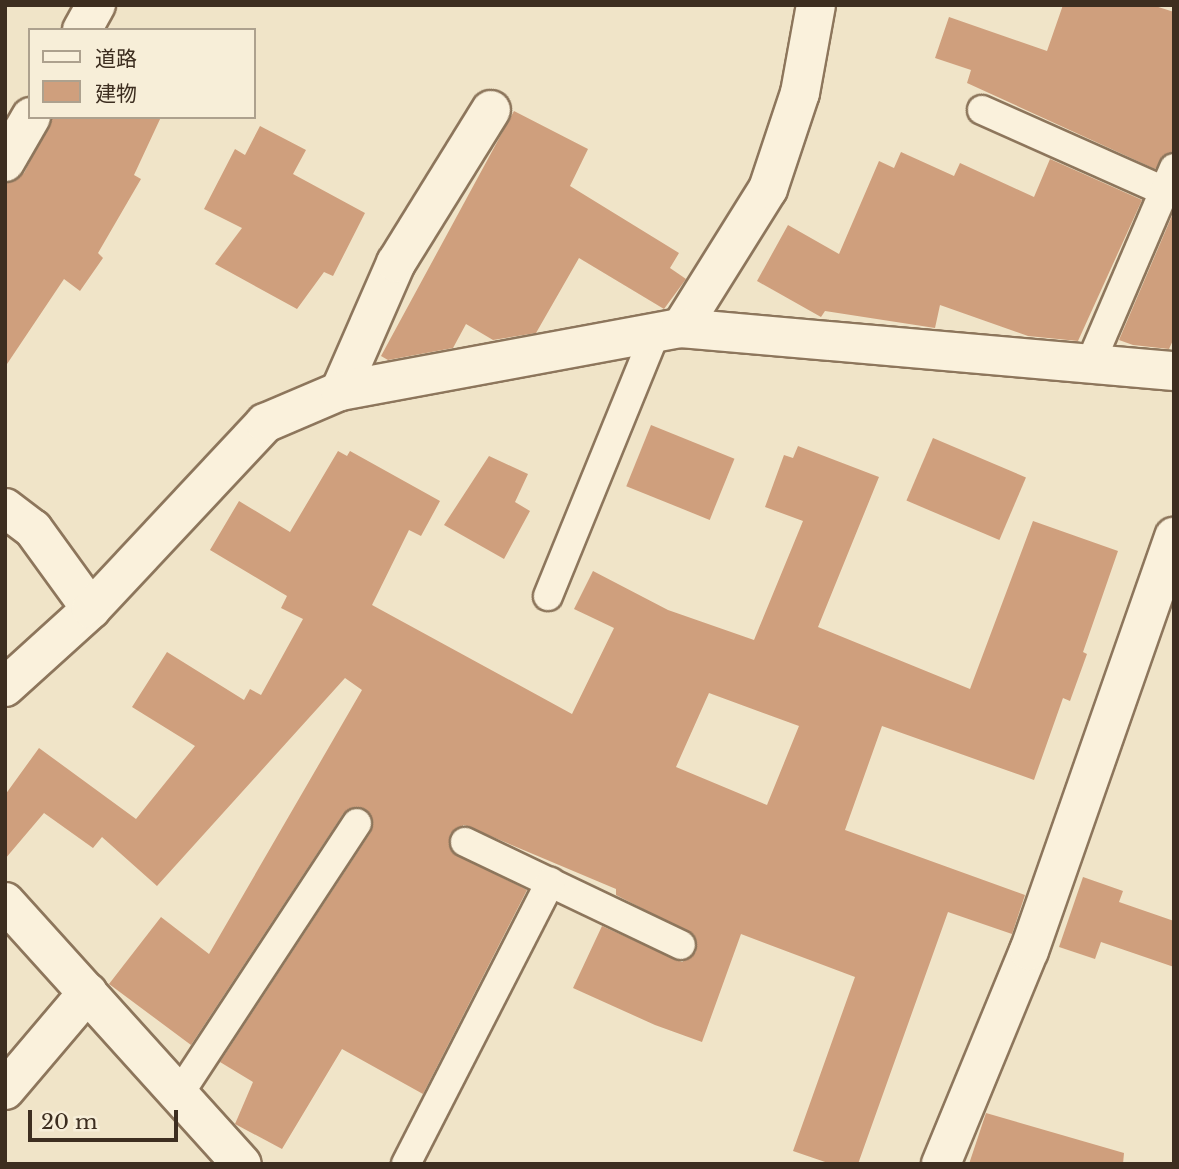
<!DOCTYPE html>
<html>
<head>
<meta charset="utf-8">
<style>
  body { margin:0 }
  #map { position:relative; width:1179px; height:1169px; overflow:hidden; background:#f0e4c8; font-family:"Libre Baskerville","Noto Sans JP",serif }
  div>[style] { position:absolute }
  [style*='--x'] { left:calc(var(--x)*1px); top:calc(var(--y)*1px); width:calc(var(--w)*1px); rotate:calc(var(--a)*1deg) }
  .building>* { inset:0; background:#cf9f7d; transform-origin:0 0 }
  .roads { filter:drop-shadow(2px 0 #8d765c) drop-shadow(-2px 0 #8d765c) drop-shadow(0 2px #8d765c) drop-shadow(0 -2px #8d765c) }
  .service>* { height:28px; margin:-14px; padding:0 14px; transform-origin:14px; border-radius:14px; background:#faf1dc }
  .minor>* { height:38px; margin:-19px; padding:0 19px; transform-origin:19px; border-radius:19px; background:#faf1dc }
  .tertiary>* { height:38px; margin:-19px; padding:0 19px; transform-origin:19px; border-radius:19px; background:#faf1dc }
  span { translate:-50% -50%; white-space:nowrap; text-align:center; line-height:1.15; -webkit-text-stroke:6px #f7eed8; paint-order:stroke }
  .frame { position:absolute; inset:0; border:7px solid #3d2e20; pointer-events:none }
  .legend { position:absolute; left:28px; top:28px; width:228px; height:91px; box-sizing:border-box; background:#f7eed8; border:2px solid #ada18e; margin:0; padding:9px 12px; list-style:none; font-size:21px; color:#3d2e20 }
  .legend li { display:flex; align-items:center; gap:14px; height:35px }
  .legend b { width:35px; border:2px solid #ada18e }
  .scale { position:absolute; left:28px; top:1110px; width:150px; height:32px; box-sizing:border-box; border:4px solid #3d2e20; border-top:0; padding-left:9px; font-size:21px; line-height:24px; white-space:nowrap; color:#3d2e20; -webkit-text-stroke:5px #f7eed8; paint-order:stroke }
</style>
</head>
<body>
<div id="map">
  <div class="building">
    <div style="clip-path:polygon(1063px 5px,1152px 5px,1174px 12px,1174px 152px,1155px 169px,967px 83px,971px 70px,935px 58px,949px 17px,1047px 51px)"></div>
    <div style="clip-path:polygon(514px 111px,588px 149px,570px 186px,679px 253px,670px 268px,686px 279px,664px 309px,579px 258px,536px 333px,493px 340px,466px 324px,453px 348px,388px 360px,381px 356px)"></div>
    <div style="clip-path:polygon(53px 117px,161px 117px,134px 175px,141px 179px,98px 253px,103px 258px,80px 291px,64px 279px,5px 367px,5px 184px,24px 173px)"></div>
    <div style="clip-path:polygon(260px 126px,306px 150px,293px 174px,365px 213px,333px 276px,324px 272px,297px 309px,215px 264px,242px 228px,204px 209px,235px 149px,245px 155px)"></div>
    <div style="clip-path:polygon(901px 152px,954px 176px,960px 163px,1034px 197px,1050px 159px,1142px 200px,1078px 341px,1028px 336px,940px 305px,935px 328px,825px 311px,821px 317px,757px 281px,788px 225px,839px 254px,879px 161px,894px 168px)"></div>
    <div style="clip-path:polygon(1174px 211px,1174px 338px,1169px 349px,1133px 345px,1119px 340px)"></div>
    <div style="left:651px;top:425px;width:90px;height:66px;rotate:22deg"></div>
    <div style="left:933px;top:438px;width:101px;height:68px;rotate:23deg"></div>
    <div style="clip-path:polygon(evenodd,798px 446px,879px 477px,818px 627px,970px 689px,1033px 521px,1118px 551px,1083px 652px,1087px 654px,1070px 701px,1063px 698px,1034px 780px,882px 726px,845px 830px,1025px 895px,1012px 934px,948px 912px,858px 1164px,831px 1164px,793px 1151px,855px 977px,741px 934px,702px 1042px,655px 1025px,573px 988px,602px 926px,682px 962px,696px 952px,694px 935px,616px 895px,616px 889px,464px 825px,450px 834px,452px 852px,527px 890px,423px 1094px,342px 1049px,282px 1149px,235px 1124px,253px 1082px,220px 1062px,371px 832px,367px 810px,343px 814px,191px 1045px,109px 984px,161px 917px,209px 954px,362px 690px,345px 678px,157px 886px,102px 837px,93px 848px,44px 813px,5px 859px,5px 795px,39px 748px,136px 819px,195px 746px,132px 707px,167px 652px,244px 700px,250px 689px,261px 695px,303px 619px,281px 608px,287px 596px,210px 550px,239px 501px,290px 532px,338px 451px,347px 456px,350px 451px,440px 501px,421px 536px,409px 530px,372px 605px,572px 714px,614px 628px,574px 609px,593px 571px,668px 610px,754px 640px,803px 521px,765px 507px,784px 455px,793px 458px,798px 446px,709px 693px,799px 726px,767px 805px,676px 767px,709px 693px)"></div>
    <div style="clip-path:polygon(489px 456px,528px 474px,515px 502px,530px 511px,504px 559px,444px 525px)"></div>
    <div style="clip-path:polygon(1083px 877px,1123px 891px,1119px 902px,1174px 921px,1174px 967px,1101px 942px,1095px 959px,1059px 947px)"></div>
    <div style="clip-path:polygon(986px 1113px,1124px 1153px,1123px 1164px,969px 1164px)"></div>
  </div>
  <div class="roads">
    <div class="service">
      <div style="--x:982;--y:110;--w:199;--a:24"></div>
      <div style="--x:1090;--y:364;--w:213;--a:-66.8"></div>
      <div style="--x:548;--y:596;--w:283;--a:-67.8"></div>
      <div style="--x:465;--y:842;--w:239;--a:25.5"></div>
      <div style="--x:179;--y:1094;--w:324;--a:-56.7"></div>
      <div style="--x:406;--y:1164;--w:317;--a:-62.9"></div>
    </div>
    <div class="minor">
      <div style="--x:82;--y:30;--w:29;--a:-61"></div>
      <div style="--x:5;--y:162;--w:52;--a:-60"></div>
      <div style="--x:681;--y:328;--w:164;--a:-58"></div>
      <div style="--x:768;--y:189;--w:101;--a:-71.6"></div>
      <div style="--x:800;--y:93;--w:89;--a:-79.7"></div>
      <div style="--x:340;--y:391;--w:140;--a:-66.4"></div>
      <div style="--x:396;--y:263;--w:180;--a:-58.2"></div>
      <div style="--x:5;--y:508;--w:35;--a:37"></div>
      <div style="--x:33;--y:529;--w:99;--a:54.1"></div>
      <div style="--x:5;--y:687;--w:116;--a:-42.2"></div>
      <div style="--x:91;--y:609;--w:255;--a:-46.9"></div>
      <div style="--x:265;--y:423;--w:82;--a:-23.1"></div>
      <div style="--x:340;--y:391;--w:347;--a:-10.5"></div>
      <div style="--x:681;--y:328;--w:495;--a:5"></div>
      <div style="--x:5;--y:1090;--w:128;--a:-49.7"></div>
      <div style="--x:941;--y:1164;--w:230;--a:-67.6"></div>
      <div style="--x:1029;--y:951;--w:439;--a:-70.7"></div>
    </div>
    <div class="tertiary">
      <div style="--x:5;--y:902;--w:353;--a:47.9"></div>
    </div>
  </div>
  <div class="frame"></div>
  <ul class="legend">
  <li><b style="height:9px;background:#faf1dc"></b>道路</li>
  <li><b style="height:19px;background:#cf9f7d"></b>建物</li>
  </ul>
  <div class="scale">20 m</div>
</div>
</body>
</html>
